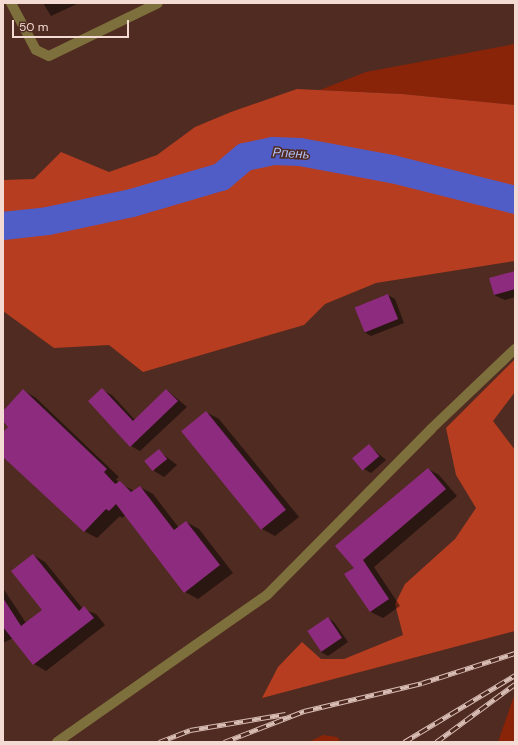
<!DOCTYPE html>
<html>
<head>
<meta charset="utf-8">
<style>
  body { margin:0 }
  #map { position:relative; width:518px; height:745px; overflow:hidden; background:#502b21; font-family:"DM Sans",sans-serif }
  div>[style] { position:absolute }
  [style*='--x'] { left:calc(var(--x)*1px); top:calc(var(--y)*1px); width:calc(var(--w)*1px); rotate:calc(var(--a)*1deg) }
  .green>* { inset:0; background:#8a2408 }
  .forest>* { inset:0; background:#b63d20 }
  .shadow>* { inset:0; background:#0007 }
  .river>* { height:28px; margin:-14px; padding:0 14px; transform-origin:14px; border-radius:14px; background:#515dc6 }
  .building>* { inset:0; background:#8d2c7e; transform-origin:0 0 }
  .minor>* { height:10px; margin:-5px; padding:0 5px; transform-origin:5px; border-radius:5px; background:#7e703d }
  .rail>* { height:4.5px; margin-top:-2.25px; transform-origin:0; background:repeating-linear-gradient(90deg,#502b21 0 9px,#d9beb6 0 18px); box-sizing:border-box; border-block:1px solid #d9beb6 }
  span { translate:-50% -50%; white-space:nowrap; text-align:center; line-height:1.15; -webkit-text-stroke:3px #502b21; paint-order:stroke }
  .water-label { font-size:13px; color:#b0bcf1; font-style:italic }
  .frame { position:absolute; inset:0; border:4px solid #f3dad3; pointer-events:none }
  .scale { position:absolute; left:12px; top:20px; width:117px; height:18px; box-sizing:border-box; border:2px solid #f3dad3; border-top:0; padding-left:5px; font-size:12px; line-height:14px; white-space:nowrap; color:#f3dad3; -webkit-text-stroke:3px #502b21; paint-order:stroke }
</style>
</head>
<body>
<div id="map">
  <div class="green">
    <div style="clip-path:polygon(515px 44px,515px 105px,402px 94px,320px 90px,366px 72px)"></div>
    <div style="clip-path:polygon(515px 695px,515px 742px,498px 742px,514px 696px)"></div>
    <div style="clip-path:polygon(323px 735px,337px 737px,341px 742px,309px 742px)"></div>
  </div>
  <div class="forest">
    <div style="clip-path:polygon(297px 89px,402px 94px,515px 105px,515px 261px,376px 283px,325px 304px,304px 325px,143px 372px,109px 345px,54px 348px,3px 311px,3px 180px,34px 179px,61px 152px,109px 172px,157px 155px,195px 127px,231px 112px)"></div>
    <div style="clip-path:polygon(515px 359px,515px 392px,493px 421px,515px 450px,515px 631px,262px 698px,278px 667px,302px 642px,321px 659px,344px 659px,403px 635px,395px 604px,405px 584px,455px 539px,476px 508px,456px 475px,446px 428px)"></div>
  </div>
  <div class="shadow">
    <div style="clip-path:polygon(43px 3px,79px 3px,51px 16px)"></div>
    <div style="clip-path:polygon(515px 272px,515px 297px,505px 300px,494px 295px)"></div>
    <div style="clip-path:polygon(388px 295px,395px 299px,404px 323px,371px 336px,364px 332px)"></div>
    <div style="clip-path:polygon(23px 390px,36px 398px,119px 477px,116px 479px,119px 483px,134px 491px,140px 487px,153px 494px,179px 528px,186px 522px,199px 529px,233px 573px,198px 599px,185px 592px,126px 515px,122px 518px,120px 516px,97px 538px,84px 531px,3px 456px,3px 433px,10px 427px,3px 420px,3px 412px)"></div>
    <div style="clip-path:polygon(102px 390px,112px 395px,135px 420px,167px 390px,187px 407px,140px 451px,131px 446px)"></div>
    <div style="clip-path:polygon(206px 412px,219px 419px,299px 517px,275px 536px,262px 529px,183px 431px)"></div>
    <div style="clip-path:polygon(369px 446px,386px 460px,371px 473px,364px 469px)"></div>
    <div style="clip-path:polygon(159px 451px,177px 465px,164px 477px,154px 471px)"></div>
    <div style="clip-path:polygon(428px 469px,439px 475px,457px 496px,374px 567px,400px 606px,383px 618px,371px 612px,346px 574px,355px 568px)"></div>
    <div style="clip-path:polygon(33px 555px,45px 562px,83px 609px,96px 614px,105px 625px,46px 671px,34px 664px,13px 638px,3px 643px,3px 588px,26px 623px,43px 610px)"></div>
    <div style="clip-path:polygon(328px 618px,334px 622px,348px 642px,328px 656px,321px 652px)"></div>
  </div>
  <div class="river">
    <div style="--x:3;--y:226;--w:45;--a:-6.3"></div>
    <div style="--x:48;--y:221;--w:86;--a:-12.1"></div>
    <div style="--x:132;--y:203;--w:93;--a:-16.3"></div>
    <div style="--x:221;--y:177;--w:31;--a:-40"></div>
    <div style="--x:245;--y:157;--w:29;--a:-12"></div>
    <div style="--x:273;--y:151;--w:27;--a:2"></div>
    <div style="--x:300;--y:152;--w:94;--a:10.5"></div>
    <div style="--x:392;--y:169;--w:127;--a:14.1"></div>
  </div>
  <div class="building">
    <div style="clip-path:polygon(515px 271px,515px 289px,494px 295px,489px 278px)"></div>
    <div style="left:388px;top:294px;width:27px;height:36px;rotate:68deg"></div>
    <div style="clip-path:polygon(102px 388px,133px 421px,166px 389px,178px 401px,130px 447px,88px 401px)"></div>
    <div style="clip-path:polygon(23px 389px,107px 469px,104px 472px,115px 484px,120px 481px,131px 492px,140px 486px,174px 530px,186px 521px,220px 565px,184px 593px,116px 504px,109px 511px,106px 509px,84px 532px,3px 457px,3px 432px,8px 427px,3px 421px,3px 411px)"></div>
    <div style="left:206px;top:411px;width:127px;height:32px;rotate:51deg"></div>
    <div style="left:369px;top:444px;width:16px;height:22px;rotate:50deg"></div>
    <div style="left:159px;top:449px;width:13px;height:19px;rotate:51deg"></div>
    <div style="clip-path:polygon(428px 468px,446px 489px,363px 560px,389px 599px,370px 612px,344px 574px,354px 568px,335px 546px)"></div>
    <div style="clip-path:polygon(33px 554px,79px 611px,84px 606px,94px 618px,33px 665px,3px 627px,3px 598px,21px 626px,42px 610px,11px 571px)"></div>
    <div style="left:328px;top:617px;width:25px;height:25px;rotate:56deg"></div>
  </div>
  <div class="minor">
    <div style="--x:11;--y:3;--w:53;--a:62"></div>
    <div style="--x:36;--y:50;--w:14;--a:25"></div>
    <div style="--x:49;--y:56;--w:121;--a:-25.9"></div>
    <div style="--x:57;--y:742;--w:256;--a:-35"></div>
    <div style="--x:267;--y:595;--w:233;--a:-45.3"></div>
    <div style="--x:431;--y:429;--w:116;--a:-43.6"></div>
  </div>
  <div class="rail">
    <div style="--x:159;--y:742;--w:33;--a:-21"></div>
    <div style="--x:190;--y:730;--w:97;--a:-9.5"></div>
    <div style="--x:224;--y:742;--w:86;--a:-21.2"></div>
    <div style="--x:304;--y:711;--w:121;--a:-13.3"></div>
    <div style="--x:422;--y:683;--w:98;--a:-17.9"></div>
    <div style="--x:404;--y:742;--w:130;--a:-31.1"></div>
    <div style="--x:436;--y:742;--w:98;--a:-36.3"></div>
  </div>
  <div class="water-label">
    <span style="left:291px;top:154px;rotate:3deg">Рпень</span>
  </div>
  <div class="frame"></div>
  <div class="scale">50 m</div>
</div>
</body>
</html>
